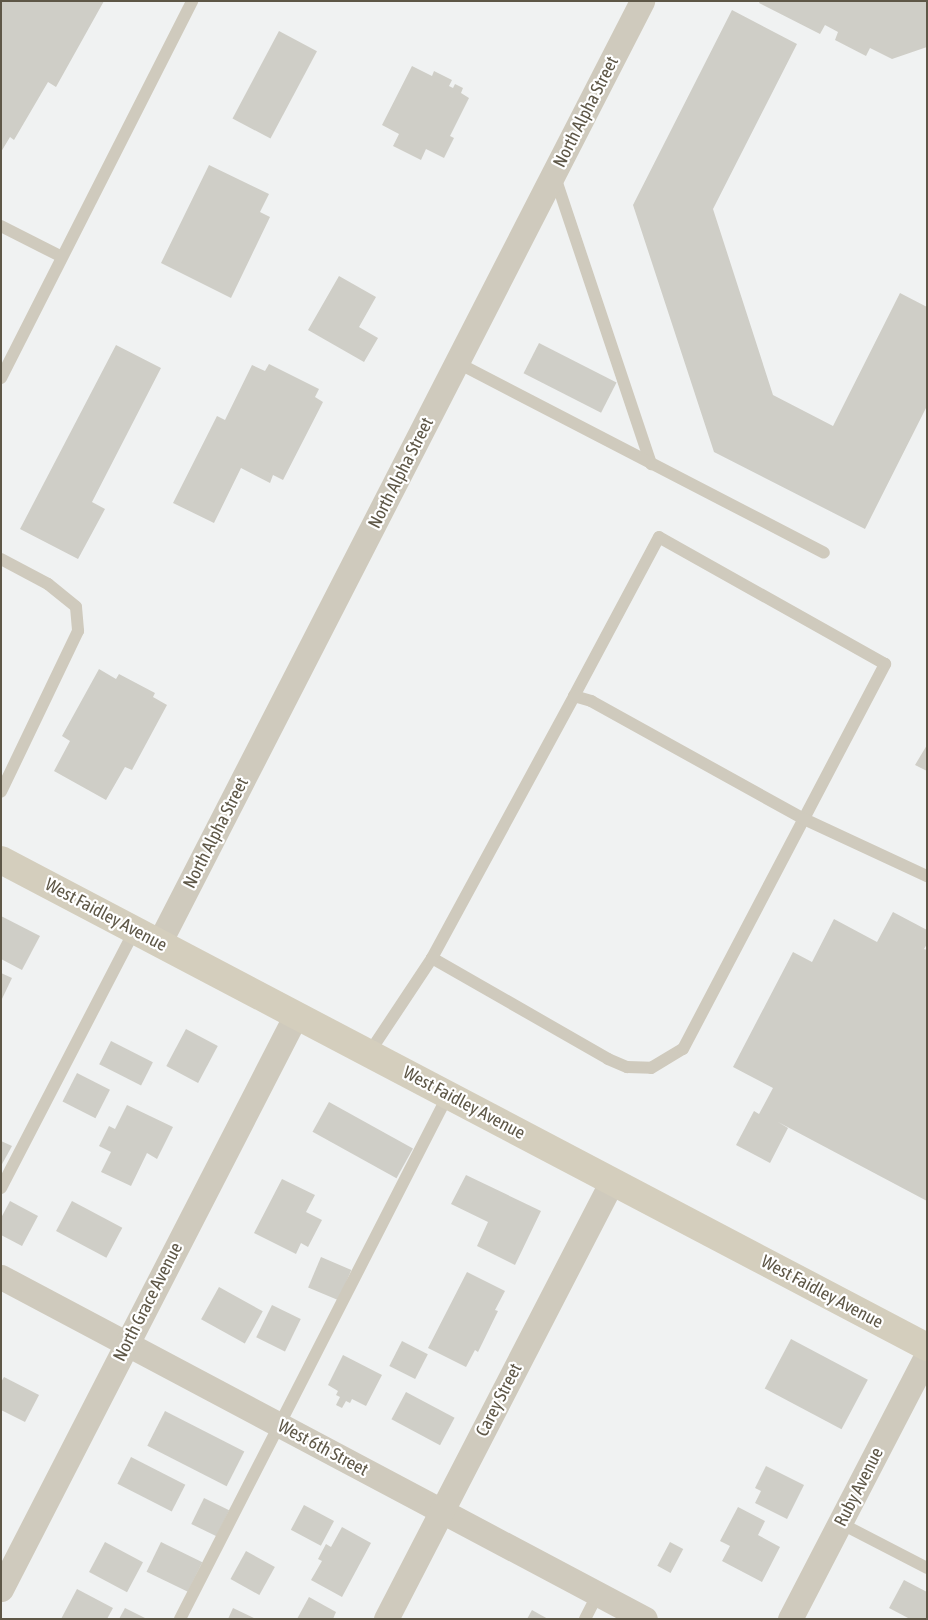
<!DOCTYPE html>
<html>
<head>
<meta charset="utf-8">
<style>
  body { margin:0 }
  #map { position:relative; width:928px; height:1620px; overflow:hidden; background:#f0f2f2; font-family:"Asap Condensed",sans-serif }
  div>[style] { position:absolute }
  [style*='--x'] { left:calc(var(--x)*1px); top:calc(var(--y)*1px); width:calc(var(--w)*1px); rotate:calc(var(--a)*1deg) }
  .building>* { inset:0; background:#cfcec7; transform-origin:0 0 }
  .lane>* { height:12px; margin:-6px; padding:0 6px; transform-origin:6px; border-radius:6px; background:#cfcabd }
  .street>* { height:25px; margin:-12.5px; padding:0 12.5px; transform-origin:12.5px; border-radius:12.5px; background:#cfcabd }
  .secondary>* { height:28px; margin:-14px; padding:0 14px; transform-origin:14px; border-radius:14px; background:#d4cebd }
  span { translate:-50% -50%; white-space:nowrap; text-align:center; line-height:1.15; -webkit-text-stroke:4.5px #fff; paint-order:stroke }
  .street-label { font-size:18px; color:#5e5747 }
  .frame { position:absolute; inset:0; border:2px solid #5e5747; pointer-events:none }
</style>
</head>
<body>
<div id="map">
  <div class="building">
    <div style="clip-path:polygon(1px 1px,104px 1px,56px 87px,48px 82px,14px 140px,10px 137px,1px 152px)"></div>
    <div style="clip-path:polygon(760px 1px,927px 1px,927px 47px,892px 59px,870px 48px,866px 56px,835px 40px,838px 32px,825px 25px,820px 34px,759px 3px)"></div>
    <div style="clip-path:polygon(732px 10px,797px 44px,713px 209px,773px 395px,833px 426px,900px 293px,927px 307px,927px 406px,865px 529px,714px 452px,633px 205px)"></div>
    <div style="left:279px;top:31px;width:43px;height:99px;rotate:28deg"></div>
    <div style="clip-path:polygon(412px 66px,432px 76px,434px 71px,452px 80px,449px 86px,453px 88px,455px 84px,463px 88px,461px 93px,469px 98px,450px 136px,454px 138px,444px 158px,426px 149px,421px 160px,393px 146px,399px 134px,382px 125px)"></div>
    <div style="clip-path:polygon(209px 165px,269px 194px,260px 212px,270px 217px,231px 298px,161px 263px)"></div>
    <div style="clip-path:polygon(339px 276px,376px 297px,359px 327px,378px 338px,364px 362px,308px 330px)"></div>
    <div style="left:539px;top:343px;width:87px;height:34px;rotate:27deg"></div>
    <div style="clip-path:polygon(116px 345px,161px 368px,92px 502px,105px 509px,78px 559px,20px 529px)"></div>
    <div style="clip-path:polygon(269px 364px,319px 389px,315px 397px,323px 402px,283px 480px,273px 475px,270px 483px,241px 468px,214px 523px,173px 503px,217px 416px,225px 420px,252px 365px,265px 371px)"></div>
    <div style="clip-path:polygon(99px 669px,116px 679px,119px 674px,155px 693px,153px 697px,167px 705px,132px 770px,125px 767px,106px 800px,54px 771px,70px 741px,62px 736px)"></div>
    <div style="clip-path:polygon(927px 745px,927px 771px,915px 765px)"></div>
    <div style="clip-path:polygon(893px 912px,927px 930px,927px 944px,924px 949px,927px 950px,927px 1201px,778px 1122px,788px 1128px,770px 1163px,736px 1145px,754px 1111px,759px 1114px,773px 1088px,733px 1067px,793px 952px,812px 962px,834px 919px,877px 942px)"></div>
    <div style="clip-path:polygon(1px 916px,40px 936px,22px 970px,1px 959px)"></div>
    <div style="clip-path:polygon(1px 973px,12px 978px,1px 1001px)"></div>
    <div style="left:186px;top:1029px;width:36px;height:42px;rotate:28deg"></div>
    <div style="left:111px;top:1041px;width:47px;height:26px;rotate:27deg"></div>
    <div style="left:77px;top:1073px;width:37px;height:32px;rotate:27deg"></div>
    <div style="left:329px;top:1102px;width:96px;height:34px;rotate:29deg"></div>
    <div style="clip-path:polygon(127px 1105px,173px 1127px,157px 1159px,147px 1153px,131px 1186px,101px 1172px,111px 1152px,99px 1146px,109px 1126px,115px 1129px)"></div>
    <div style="clip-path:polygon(1px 1141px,12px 1146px,1px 1166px)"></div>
    <div style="clip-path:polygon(466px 1175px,541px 1211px,515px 1265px,477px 1246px,488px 1222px,451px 1204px)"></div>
    <div style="clip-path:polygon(282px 1179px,315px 1195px,306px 1212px,322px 1220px,308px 1247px,301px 1243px,296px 1254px,254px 1233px)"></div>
    <div style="clip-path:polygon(10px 1201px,38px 1216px,22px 1246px,1px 1235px,1px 1218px)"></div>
    <div style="left:72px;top:1201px;width:57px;height:34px;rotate:28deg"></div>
    <div style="left:321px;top:1257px;width:33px;height:33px;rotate:23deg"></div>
    <div style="clip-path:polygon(467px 1272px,505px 1291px,495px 1310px,498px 1311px,478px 1352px,475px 1350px,466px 1367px,428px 1348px)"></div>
    <div style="left:219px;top:1287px;width:50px;height:37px;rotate:29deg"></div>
    <div style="left:272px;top:1305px;width:32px;height:36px;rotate:26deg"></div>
    <div style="left:791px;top:1339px;width:87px;height:56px;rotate:28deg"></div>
    <div style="left:402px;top:1341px;width:29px;height:28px;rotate:27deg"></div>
    <div style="clip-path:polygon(343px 1355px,382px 1375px,366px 1406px,352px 1399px,350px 1403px,346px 1401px,342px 1408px,336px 1405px,340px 1397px,336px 1395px,338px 1391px,328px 1385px)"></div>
    <div style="clip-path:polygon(4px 1377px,39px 1395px,25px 1422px,1px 1410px,1px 1382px)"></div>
    <div style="left:406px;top:1392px;width:55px;height:31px;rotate:28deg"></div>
    <div style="left:165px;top:1411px;width:89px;height:39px;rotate:27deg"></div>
    <div style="left:131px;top:1457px;width:61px;height:30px;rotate:27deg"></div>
    <div style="clip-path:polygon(766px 1466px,804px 1485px,787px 1519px,755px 1503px,761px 1491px,755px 1488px)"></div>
    <div style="left:204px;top:1498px;width:28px;height:29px;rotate:26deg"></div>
    <div style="left:304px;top:1505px;width:34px;height:28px;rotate:28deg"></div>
    <div style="clip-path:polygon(738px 1507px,765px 1521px,758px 1535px,780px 1547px,762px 1582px,722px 1561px,730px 1546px,720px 1541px)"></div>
    <div style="clip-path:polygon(342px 1527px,371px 1543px,342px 1597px,311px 1580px,322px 1561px,318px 1559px,326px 1544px,331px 1547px)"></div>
    <div style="left:105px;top:1542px;width:43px;height:34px;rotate:28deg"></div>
    <div style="left:161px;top:1542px;width:46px;height:33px;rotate:26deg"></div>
    <div style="left:670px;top:1542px;width:15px;height:27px;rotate:28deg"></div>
    <div style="left:246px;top:1551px;width:33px;height:32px;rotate:29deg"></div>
    <div style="clip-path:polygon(904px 1580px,927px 1592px,927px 1619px,910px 1619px,889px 1608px)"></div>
    <div style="clip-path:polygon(77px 1589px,113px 1608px,107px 1619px,61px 1619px)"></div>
    <div style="clip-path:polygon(309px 1597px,336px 1612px,333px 1619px,297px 1619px)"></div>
    <div style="clip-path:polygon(125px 1608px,147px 1619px,119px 1619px)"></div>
    <div style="clip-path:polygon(233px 1608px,256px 1619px,228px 1619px)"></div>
    <div style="clip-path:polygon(532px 1610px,548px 1619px,527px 1619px)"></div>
  </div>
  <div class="lane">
    <div style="--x:554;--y:174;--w:306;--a:71.5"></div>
    <div style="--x:1;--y:226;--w:68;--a:26.9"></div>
    <div style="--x:458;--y:363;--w:412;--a:27.4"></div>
    <div style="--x:1;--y:378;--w:423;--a:-63.1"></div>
    <div style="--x:1;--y:559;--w:53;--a:28"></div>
    <div style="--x:48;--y:584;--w:36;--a:39"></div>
    <div style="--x:76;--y:607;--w:24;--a:85"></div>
    <div style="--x:78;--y:631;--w:178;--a:115.6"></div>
    <div style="--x:432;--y:958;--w:203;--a:29.8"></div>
    <div style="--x:608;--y:1059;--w:21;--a:23"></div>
    <div style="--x:627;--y:1067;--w:24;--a:2"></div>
    <div style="--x:651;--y:1068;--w:37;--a:-31"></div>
    <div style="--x:683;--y:1049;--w:435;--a:-62.3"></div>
    <div style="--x:885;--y:664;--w:259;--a:-150.7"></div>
    <div style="--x:659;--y:537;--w:180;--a:118.1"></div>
    <div style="--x:369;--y:1053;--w:114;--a:-56.4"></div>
    <div style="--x:432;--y:958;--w:298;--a:-61.5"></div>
    <div style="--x:574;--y:696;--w:18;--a:16"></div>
    <div style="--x:591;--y:701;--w:244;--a:29"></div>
    <div style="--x:804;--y:819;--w:136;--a:24.9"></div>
    <div style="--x:1;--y:1188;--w:291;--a:-62.6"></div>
    <div style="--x:840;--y:1523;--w:98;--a:27.3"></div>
    <div style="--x:180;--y:1619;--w:589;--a:-62.91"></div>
    <div style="--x:585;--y:1619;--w:29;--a:-63"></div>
  </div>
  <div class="street">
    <div style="--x:159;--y:943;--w:1059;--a:-62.85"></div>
    <div style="--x:1;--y:1277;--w:729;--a:27.97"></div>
    <div style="--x:1;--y:1589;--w:645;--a:-62.8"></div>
    <div style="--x:386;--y:1619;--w:493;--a:-62.7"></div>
    <div style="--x:790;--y:1619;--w:297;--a:-62.6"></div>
  </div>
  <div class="secondary">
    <div style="--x:1;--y:860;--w:1046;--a:27.74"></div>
  </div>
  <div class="street-label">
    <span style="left:586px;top:112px;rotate:-63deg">North Alpha Street</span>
    <span style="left:401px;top:473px;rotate:-63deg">North Alpha Street</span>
    <span style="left:216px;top:833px;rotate:-63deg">North Alpha Street</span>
    <span style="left:106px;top:915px;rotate:28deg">West Faidley Avenue</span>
    <span style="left:464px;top:1103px;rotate:28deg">West Faidley Avenue</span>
    <span style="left:822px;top:1292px;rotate:28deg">West Faidley Avenue</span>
    <span style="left:148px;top:1302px;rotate:-63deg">North Grace Avenue</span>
    <span style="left:499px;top:1400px;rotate:-63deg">Carey Street</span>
    <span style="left:323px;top:1448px;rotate:28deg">West 6th Street</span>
    <span style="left:859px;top:1487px;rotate:-63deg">Ruby Avenue</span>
  </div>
  <div class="frame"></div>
</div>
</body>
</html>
